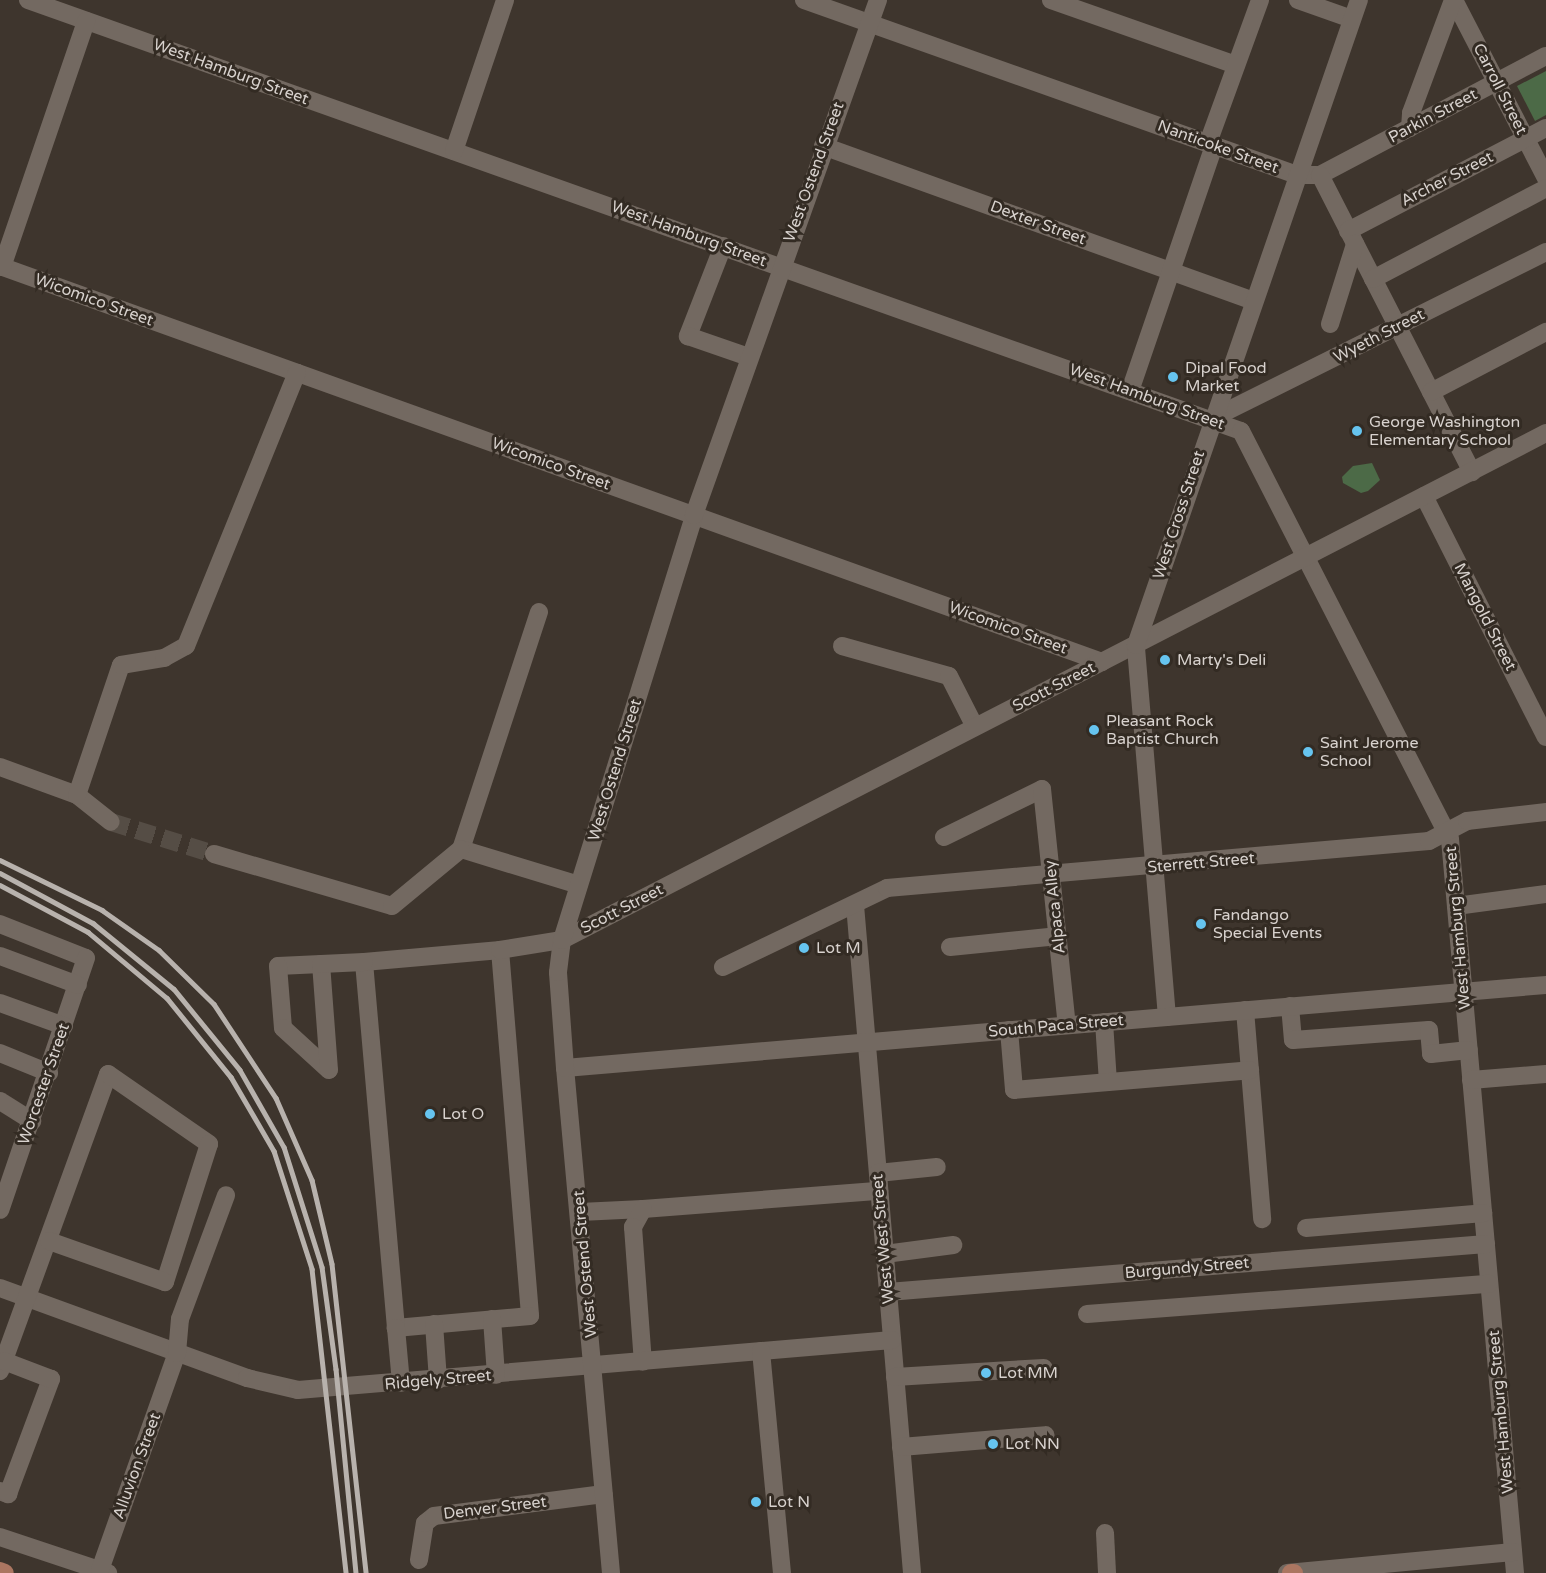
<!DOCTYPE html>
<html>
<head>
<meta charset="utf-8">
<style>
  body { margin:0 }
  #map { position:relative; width:1546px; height:1573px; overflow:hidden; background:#3e352d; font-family:"Varela Round",sans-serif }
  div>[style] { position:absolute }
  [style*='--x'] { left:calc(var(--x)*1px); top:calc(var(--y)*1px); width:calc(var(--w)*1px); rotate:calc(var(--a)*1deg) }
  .green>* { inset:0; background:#4c6a47 }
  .minor-tunnel>* { height:18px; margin-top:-9px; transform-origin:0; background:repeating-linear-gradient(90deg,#554d45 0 18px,transparent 0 27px) }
  .minor>* { height:18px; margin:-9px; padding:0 9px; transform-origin:9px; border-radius:9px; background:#736961 }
  .major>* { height:18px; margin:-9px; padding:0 9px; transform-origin:9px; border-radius:9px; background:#ab7661 }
  .rail>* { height:4.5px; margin:-2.25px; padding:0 2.25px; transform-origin:2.25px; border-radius:2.25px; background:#b8b2ad }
  .dots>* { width:16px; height:16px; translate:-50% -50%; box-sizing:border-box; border:3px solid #332b23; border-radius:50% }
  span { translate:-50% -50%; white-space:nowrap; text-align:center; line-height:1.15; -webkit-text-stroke:6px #332b23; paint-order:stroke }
  .street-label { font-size:16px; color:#d8d2ce }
  .poi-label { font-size:16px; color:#d8d2ce }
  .left { translate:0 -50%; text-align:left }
</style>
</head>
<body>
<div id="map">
  <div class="green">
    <div style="clip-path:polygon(1546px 71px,1546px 115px,1535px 121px,1517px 86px)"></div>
    <div style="clip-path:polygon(1372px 463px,1380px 480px,1368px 491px,1361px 493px,1343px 483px,1342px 477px,1353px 466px)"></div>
  </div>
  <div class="minor-tunnel">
    <div style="--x:111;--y:822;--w:108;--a:17.3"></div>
  </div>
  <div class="minor">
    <div style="--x:28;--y:0;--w:1287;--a:19.56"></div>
    <div style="--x:1241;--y:431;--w:458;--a:62.9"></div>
    <div style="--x:1450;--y:839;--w:737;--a:84.94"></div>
    <div style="--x:804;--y:0;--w:523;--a:19.54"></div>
    <div style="--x:1297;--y:175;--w:23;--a:0"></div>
    <div style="--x:1320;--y:175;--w:255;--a:-27.8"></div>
    <div style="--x:1051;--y:0;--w:196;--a:19.4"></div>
    <div style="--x:1298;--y:0;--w:57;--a:19.4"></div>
    <div style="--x:1454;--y:0;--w:200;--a:62.7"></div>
    <div style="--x:1410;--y:128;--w:15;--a:-86"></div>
    <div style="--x:1411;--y:113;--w:121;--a:-69.6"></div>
    <div style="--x:1208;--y:143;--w:152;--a:-70"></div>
    <div style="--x:823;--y:146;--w:457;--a:19.8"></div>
    <div style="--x:454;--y:151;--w:159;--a:-71.3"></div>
    <div style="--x:1320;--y:175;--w:334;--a:62.9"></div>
    <div style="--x:1348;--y:231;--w:223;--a:-27.5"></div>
    <div style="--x:723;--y:246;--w:97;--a:111.3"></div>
    <div style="--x:688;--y:336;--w:65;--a:19"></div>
    <div style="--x:0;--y:266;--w:1171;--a:19.77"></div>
    <div style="--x:2;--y:267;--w:260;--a:-71.1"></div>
    <div style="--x:1373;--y:279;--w:195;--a:-27.7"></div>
    <div style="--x:1330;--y:324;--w:84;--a:-72.6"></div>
    <div style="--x:1130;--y:391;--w:259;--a:-71.1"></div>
    <div style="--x:1431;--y:392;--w:130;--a:-27.6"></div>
    <div style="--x:1211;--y:419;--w:374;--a:-26.5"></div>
    <div style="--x:1424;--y:496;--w:270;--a:63.2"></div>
    <div style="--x:539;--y:612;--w:250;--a:108.2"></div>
    <div style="--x:461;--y:849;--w:123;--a:17"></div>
    <div style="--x:842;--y:646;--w:111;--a:15.7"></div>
    <div style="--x:949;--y:676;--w:57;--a:63"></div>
    <div style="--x:0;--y:767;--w:82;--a:20"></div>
    <div style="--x:77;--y:795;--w:43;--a:38.5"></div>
    <div style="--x:77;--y:795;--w:137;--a:-71.3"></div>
    <div style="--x:121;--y:665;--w:44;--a:-9.2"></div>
    <div style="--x:164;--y:658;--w:25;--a:-29"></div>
    <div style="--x:186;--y:646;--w:295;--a:-67.9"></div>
    <div style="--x:944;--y:837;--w:109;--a:-26.1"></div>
    <div style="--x:1042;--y:789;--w:237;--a:84"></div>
    <div style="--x:214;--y:854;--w:185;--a:16.3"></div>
    <div style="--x:392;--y:906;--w:89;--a:-39.6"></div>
    <div style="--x:855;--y:905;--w:670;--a:85.12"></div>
    <div style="--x:1456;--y:906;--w:91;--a:-7.6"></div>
    <div style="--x:0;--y:924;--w:92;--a:21.6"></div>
    <div style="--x:86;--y:958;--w:266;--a:108.8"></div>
    <div style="--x:950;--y:947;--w:109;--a:-5.8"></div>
    <div style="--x:500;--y:950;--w:367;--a:85.3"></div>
    <div style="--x:530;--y:1316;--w:135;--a:174.9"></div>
    <div style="--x:396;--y:1328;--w:367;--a:-95"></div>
    <div style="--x:364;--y:962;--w:137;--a:-5"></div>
    <div style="--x:500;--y:950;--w:63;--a:-9.2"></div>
    <div style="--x:562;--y:940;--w:1107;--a:-27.26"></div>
    <div style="--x:0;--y:956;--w:83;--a:20.4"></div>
    <div style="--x:321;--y:964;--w:43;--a:177.3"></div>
    <div style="--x:278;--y:966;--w:62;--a:85.4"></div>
    <div style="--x:283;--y:1028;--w:62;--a:42.4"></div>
    <div style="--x:329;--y:1070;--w:106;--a:-94.3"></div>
    <div style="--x:321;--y:964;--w:43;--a:-2.7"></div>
    <div style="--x:723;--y:967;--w:182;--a:-25.7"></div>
    <div style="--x:887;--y:888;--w:544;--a:-4.96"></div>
    <div style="--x:1429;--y:841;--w:43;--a:-27.8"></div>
    <div style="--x:1467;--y:821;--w:80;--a:-6.5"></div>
    <div style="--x:0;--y:1003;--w:68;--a:19.8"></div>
    <div style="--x:1290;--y:1006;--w:34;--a:85"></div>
    <div style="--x:1293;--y:1040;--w:136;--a:-4.2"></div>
    <div style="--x:1429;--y:1030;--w:24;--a:85"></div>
    <div style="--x:1431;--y:1054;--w:38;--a:-6"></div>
    <div style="--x:1245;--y:1010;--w:210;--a:85.3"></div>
    <div style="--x:1167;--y:1017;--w:373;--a:-94.8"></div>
    <div style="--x:1136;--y:645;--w:682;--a:-70.93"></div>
    <div style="--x:1104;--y:1022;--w:60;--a:86.2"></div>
    <div style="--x:1009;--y:1030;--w:60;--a:85.2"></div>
    <div style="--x:1014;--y:1090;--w:237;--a:-4.8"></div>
    <div style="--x:0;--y:1053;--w:53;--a:22.2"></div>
    <div style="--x:565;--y:1068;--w:985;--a:-4.84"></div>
    <div style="--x:1471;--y:1080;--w:75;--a:-4.6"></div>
    <div style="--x:0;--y:1101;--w:38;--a:32"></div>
    <div style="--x:878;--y:1173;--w:59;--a:-5.8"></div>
    <div style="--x:643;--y:1209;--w:237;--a:-4.4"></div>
    <div style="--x:580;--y:1212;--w:63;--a:-2.7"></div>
    <div style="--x:643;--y:1209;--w:21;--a:119"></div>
    <div style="--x:633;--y:1227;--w:135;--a:85.8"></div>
    <div style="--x:1306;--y:1228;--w:178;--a:-4.8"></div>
    <div style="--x:885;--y:1254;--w:69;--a:-7.5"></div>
    <div style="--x:0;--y:1288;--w:263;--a:20"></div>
    <div style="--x:247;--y:1378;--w:52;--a:13.2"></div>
    <div style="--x:298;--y:1390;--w:596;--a:-4.81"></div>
    <div style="--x:888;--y:1292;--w:600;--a:-4.59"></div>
    <div style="--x:1087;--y:1314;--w:403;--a:-4.3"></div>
    <div style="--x:492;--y:1319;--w:56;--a:85.9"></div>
    <div style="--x:434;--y:1324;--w:56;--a:85.9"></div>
    <div style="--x:396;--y:1328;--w:55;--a:84.8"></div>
    <div style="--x:761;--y:1351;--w:223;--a:84.6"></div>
    <div style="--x:0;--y:1371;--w:316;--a:-70"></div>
    <div style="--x:108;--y:1074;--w:123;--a:34.7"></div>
    <div style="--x:209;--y:1144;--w:145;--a:107.7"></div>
    <div style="--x:165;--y:1282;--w:123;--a:-160.5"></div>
    <div style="--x:895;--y:1377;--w:149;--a:-3.5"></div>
    <div style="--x:901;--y:1447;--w:145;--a:-4.7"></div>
    <div style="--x:0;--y:1491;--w:9;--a:21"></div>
    <div style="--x:8;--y:1494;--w:123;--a:-69.5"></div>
    <div style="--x:51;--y:1379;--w:50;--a:-159"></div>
    <div style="--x:1105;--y:1533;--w:40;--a:87.1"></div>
    <div style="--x:0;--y:1537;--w:114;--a:18.4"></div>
    <div style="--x:419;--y:1560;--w:37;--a:-81"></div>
    <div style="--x:425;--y:1523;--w:11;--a:-38"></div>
    <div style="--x:434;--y:1516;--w:171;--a:-7.4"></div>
    <div style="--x:100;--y:1570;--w:230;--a:-70.5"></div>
    <div style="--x:177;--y:1353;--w:34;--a:-85"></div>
    <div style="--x:180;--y:1319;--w:132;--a:-69.6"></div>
    <div style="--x:611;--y:1573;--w:507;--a:-95.2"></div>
    <div style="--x:565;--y:1068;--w:96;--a:-94.2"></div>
    <div style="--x:558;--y:972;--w:32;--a:-83"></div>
    <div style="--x:562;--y:940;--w:445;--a:-72.7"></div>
    <div style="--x:694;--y:515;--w:547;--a:-70.34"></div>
    <div style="--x:1287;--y:1573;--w:227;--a:-5.3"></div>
  </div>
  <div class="major">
    <div style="--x:0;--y:1571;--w:5;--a:22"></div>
    <div style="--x:1291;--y:1573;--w:3;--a:0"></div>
  </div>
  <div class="rail">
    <div style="--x:0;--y:860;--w:114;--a:26.1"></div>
    <div style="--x:102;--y:910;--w:70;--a:35.1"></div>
    <div style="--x:159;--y:950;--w:77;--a:44.5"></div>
    <div style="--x:214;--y:1004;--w:113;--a:56.6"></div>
    <div style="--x:276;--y:1098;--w:90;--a:66.3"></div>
    <div style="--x:312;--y:1180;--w:86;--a:76.6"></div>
    <div style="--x:332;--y:1264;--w:311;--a:83.7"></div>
    <div style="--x:0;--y:873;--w:106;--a:28.3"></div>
    <div style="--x:93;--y:923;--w:104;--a:39.2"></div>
    <div style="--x:174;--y:989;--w:104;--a:50.8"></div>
    <div style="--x:240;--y:1070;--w:89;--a:60.3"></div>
    <div style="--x:284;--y:1147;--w:126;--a:72.4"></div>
    <div style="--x:322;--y:1267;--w:103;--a:82.2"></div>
    <div style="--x:336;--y:1369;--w:205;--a:84.4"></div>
    <div style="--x:0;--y:885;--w:100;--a:28.1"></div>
    <div style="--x:88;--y:932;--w:103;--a:39.9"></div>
    <div style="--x:167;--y:998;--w:102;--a:51"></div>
    <div style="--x:231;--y:1077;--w:86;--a:59.8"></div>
    <div style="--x:274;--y:1151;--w:124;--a:72.1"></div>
    <div style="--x:312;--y:1269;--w:306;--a:83.6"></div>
  </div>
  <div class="dots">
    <div style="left:1173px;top:377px;background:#66c4ef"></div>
    <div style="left:1357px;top:431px;background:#66c4ef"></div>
    <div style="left:1165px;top:660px;background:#66c4ef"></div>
    <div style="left:1094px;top:730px;background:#66c4ef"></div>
    <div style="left:1308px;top:752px;background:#66c4ef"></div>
    <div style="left:1201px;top:924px;background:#66c4ef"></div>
    <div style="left:804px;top:948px;background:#66c4ef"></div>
    <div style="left:430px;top:1114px;background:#66c4ef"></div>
    <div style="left:986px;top:1373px;background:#66c4ef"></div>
    <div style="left:993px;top:1444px;background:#66c4ef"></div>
    <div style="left:756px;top:1502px;background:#66c4ef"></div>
  </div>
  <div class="street-label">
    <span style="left:231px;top:72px;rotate:20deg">West Hamburg Street</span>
    <span style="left:1500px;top:89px;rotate:63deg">Carroll Street</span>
    <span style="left:1433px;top:116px;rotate:-28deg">Parkin Street</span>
    <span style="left:1218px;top:147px;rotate:20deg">Nanticoke Street</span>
    <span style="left:814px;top:172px;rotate:-70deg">West Ostend Street</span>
    <span style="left:1447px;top:179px;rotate:-27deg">Archer Street</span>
    <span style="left:1038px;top:223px;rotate:20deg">Dexter Street</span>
    <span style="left:689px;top:234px;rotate:20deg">West Hamburg Street</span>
    <span style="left:94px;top:300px;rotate:20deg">Wicomico Street</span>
    <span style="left:1379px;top:336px;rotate:-27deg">Wyeth Street</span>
    <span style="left:1147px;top:397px;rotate:20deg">West Hamburg Street</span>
    <span style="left:551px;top:464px;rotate:20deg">Wicomico Street</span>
    <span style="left:1179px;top:515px;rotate:-72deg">West Cross Street</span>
    <span style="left:1485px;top:617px;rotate:63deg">Mangold Street</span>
    <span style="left:1008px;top:628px;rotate:20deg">Wicomico Street</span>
    <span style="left:1054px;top:687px;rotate:-27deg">Scott Street</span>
    <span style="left:615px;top:770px;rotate:-73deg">West Ostend Street</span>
    <span style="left:1201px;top:863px;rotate:-5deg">Sterrett Street</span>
    <span style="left:1055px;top:907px;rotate:-96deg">Alpaca Alley</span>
    <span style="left:622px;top:909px;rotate:-27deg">Scott Street</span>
    <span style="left:1458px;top:928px;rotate:-95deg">West Hamburg Street</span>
    <span style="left:1056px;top:1026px;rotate:-5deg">South Paca Street</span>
    <span style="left:44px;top:1084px;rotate:-71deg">Worcester Street</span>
    <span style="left:883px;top:1239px;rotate:-95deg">West West Street</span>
    <span style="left:585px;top:1264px;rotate:-95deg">West Ostend Street</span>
    <span style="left:1187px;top:1268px;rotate:-5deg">Burgundy Street</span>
    <span style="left:438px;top:1380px;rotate:-5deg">Ridgely Street</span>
    <span style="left:1501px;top:1412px;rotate:-95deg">West Hamburg Street</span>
    <span style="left:137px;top:1466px;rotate:-70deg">Alluvion Street</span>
    <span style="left:495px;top:1508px;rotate:-7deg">Denver Street</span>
  </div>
  <div class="poi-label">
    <span class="left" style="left:1185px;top:377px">Dipal Food<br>Market</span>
    <span class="left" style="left:1369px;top:431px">George Washington<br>Elementary School</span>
    <span class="left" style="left:1177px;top:660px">Marty's Deli</span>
    <span class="left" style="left:1106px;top:730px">Pleasant Rock<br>Baptist Church</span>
    <span class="left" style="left:1320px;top:752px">Saint Jerome<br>School</span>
    <span class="left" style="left:1213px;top:924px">Fandango<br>Special Events</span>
    <span class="left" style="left:816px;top:948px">Lot M</span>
    <span class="left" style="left:442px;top:1114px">Lot O</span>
    <span class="left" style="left:998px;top:1373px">Lot MM</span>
    <span class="left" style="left:1005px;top:1444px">Lot NN</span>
    <span class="left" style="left:768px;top:1502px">Lot N</span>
  </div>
</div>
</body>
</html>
